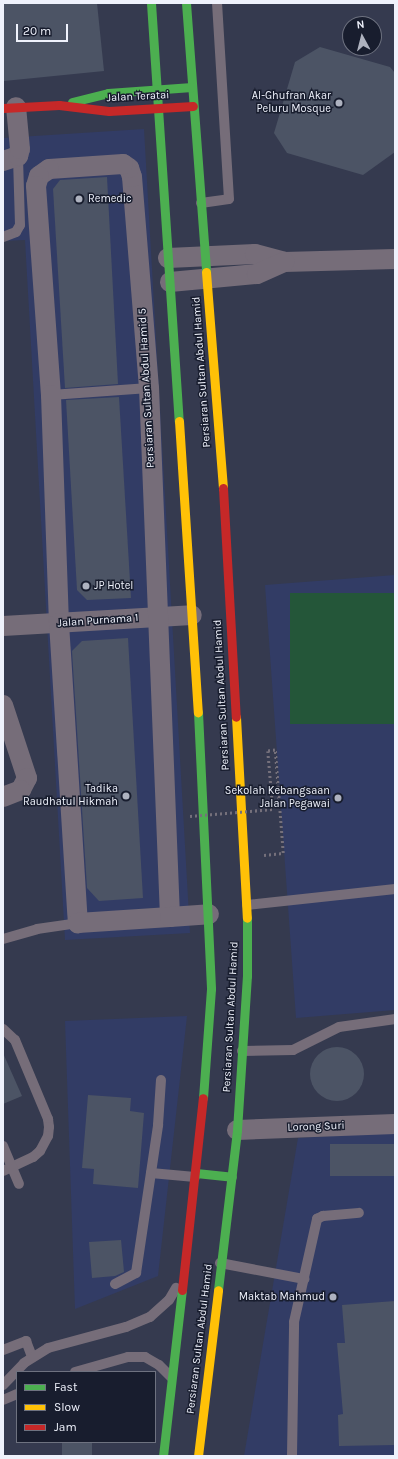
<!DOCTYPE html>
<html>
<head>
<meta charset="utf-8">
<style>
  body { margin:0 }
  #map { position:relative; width:398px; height:1459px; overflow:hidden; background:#353a4f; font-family:Karla,sans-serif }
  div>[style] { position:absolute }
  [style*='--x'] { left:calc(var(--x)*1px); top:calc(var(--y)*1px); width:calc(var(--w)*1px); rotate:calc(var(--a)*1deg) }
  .built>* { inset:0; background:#323c65 }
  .green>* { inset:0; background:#245639; transform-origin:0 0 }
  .building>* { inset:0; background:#4c5465; transform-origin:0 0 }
  .round { border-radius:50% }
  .path>* { height:2.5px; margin-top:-1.25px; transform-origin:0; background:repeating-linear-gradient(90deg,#75707b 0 2px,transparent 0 5px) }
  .lane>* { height:10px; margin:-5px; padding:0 5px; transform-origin:5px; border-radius:5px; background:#766d79 }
  .street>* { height:20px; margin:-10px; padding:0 10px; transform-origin:10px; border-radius:10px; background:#766d79 }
  .fast>* { height:9px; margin:-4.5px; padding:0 4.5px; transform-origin:4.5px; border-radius:4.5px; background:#4caf50 }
  .slow>* { height:9px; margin:-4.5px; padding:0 4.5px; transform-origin:4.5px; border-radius:4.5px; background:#ffc107 }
  .jam>* { height:9px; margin:-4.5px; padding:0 4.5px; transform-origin:4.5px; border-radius:4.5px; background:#c62828 }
  .path-bridge>* { height:2.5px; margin-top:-1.25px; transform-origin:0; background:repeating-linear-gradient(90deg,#75707b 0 2px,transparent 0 5px) }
  .dots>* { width:11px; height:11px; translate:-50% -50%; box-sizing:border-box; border:2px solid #181d2e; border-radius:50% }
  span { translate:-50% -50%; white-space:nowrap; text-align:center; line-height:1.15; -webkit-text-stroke:3px #181d2e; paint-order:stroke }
  .street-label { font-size:11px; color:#eff2fc }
  .poi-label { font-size:11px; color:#eff2fc }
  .right { translate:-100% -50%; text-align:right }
  .left { translate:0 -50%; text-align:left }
  .frame { position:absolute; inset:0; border:4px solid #eff2fc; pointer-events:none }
  .legend { position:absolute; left:16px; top:1371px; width:140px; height:72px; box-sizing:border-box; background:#181d2e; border:1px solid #6e7280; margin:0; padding:5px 7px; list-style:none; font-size:12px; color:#eff2fc }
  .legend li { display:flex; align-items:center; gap:8px; height:20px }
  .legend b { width:20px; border:1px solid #6e7280 }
  .north { position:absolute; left:342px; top:16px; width:40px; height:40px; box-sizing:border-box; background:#181d2e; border:1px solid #6e7280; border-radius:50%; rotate:353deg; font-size:11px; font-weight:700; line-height:16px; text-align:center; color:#eff2fc }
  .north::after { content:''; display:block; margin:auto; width:14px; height:18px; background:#aeb2bf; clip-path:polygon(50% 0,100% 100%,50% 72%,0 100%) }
  .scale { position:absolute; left:16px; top:24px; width:52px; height:18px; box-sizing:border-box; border:2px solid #eff2fc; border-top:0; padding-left:5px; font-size:12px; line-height:14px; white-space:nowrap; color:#eff2fc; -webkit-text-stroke:3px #181d2e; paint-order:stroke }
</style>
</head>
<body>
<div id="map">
  <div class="built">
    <div style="clip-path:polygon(144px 129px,190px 933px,65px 940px,25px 240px,3px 241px,3px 138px)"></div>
    <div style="clip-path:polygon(395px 575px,395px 1010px,296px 1018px,265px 585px)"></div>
    <div style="clip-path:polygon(187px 1016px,158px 1276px,75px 1309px,65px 1021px)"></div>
    <div style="clip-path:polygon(395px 1132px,395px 1456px,244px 1456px,298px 1138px)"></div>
  </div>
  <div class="green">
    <div style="left:395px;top:593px;width:131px;height:105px;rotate:90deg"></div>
  </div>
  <div class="building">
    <div style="clip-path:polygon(3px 3px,97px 3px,104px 71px,4px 81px)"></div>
    <div style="clip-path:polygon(320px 47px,390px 67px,395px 73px,395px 152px,363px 175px,287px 153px,274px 133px,295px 62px)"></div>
    <div style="clip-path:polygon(107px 177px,118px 384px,65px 388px,53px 189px,60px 180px)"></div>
    <div style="clip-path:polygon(119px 397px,131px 598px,87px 600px,77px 590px,66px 400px)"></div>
    <div style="clip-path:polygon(128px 638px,143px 898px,99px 901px,87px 888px,72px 651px,82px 641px)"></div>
    <div class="round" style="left:310px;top:1047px;width:54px;height:54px"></div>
    <div style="clip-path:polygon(3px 1053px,22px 1096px,3px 1104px)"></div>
    <div style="clip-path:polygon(88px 1095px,131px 1098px,130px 1111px,144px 1113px,138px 1188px,93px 1184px,94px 1169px,82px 1168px)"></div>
    <div style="left:395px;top:1144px;width:32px;height:65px;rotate:90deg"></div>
    <div style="clip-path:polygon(121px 1240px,124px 1272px,115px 1276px,92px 1278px,89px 1242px)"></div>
    <div style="clip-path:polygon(395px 1301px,395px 1445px,339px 1446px,338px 1415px,343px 1414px,337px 1343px,345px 1343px,342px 1305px)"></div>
    <div style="left:62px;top:1442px;width:30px;height:14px"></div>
  </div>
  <div class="path">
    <div style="--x:264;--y:855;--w:19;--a:-6"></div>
    <div style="--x:283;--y:853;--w:103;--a:-94.4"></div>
    <div style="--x:275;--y:750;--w:7;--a:172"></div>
    <div style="--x:268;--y:751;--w:58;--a:85.1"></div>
  </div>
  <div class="lane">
    <div style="--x:201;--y:203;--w:28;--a:-8"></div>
    <div style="--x:229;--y:199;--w:196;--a:-93.5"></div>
    <div style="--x:3;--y:237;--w:14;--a:-21"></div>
    <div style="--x:16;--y:232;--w:8;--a:-60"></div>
    <div style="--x:20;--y:225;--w:69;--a:-91.7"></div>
    <div style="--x:51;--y:395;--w:98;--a:-4.1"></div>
    <div style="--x:247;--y:905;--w:149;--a:-6.2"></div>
    <div style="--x:3;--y:939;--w:35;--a:-16"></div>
    <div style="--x:37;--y:929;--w:41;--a:-8.3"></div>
    <div style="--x:3;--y:1029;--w:16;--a:43"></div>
    <div style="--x:15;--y:1040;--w:86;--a:67.3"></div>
    <div style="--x:48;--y:1119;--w:8;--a:83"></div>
    <div style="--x:49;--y:1127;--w:9;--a:96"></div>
    <div style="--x:48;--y:1136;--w:17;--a:118"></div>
    <div style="--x:40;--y:1151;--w:9;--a:139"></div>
    <div style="--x:33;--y:1157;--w:33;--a:155"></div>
    <div style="--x:242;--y:1051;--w:51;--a:-1.1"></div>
    <div style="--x:293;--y:1050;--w:51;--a:-26.6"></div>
    <div style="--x:339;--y:1027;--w:57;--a:-8.1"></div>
    <div style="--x:3;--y:1146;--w:41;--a:67.2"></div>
    <div style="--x:151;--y:1173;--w:44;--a:5.2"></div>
    <div style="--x:220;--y:1263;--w:86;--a:10.8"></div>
    <div style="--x:115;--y:1284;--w:24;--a:-28"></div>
    <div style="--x:136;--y:1273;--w:150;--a:-81.5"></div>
    <div style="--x:158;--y:1125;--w:45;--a:-86.2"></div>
    <div style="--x:3;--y:1350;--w:25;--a:-21"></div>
    <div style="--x:26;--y:1341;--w:17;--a:69"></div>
    <div style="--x:75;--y:1372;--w:55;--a:-15.8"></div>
    <div style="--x:128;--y:1357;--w:17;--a:0"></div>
    <div style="--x:145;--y:1357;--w:16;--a:30"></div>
    <div style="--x:159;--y:1365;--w:17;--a:45"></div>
    <div style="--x:3;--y:1385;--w:30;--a:-46"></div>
    <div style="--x:24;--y:1363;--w:28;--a:-32"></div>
    <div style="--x:48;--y:1348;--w:81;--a:-15.1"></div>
    <div style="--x:126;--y:1327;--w:26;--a:-23"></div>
    <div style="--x:150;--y:1317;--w:25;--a:-42"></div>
    <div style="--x:169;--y:1300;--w:14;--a:-60"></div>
    <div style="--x:3;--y:1400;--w:15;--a:-23"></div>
    <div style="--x:292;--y:1456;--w:134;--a:-89.1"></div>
    <div style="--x:294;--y:1322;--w:106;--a:-77.4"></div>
    <div style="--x:317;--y:1219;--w:7;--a:-27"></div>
    <div style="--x:323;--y:1216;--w:36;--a:-5"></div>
  </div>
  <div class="street">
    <div style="--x:3;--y:161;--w:16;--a:-18"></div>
    <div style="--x:18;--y:156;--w:7;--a:-74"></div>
    <div style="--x:20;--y:149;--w:42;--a:-95.4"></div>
    <div style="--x:168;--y:258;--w:87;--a:-2.6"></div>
    <div style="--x:255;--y:254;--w:30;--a:15"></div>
    <div style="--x:284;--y:262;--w:111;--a:-1.5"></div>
    <div style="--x:170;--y:282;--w:87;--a:-5.3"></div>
    <div style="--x:257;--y:274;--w:30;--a:-24"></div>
    <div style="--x:3;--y:626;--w:189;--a:-3.3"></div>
    <div style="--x:3;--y:705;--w:77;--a:71.8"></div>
    <div style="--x:27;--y:778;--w:13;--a:117"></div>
    <div style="--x:21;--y:790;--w:19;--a:159"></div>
    <div style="--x:170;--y:917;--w:529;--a:-92.27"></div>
    <div style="--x:149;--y:388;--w:212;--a:-94.6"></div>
    <div style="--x:132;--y:177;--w:9;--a:-108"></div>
    <div style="--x:129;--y:168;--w:7;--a:-146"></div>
    <div style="--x:123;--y:164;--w:74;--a:176.1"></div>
    <div style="--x:49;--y:169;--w:12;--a:145"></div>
    <div style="--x:39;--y:176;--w:10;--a:107"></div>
    <div style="--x:36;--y:186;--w:210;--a:85.9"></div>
    <div style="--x:51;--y:395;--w:228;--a:88"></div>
    <div style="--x:59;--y:623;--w:301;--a:86.4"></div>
    <div style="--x:78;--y:923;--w:92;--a:-3.7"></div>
    <div style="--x:170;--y:917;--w:39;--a:-4"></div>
    <div style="--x:237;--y:1130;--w:158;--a:-2.2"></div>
  </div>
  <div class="fast">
    <div style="--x:151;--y:3;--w:419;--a:86.2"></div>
    <div style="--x:186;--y:3;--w:270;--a:85.7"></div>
    <div style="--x:72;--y:102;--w:37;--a:-14"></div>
    <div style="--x:108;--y:93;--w:84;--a:-4.1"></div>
    <div style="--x:198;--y:712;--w:277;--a:87.3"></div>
    <div style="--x:211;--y:989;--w:109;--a:94.2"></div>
    <div style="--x:196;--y:1173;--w:36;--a:6"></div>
    <div style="--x:218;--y:1290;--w:161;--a:-83.2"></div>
    <div style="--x:237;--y:1130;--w:154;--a:-86.3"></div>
    <div style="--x:247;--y:976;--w:58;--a:-90"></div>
    <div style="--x:163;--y:1456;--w:167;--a:-83.5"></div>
  </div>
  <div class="slow">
    <div style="--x:206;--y:272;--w:217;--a:85.5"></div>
    <div style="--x:179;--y:421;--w:292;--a:86.3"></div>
    <div style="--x:236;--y:717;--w:201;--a:86.9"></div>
    <div style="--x:198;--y:1456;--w:167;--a:-83.1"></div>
  </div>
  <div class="jam">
    <div style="--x:3;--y:108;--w:56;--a:-3.1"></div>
    <div style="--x:59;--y:105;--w:50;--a:6.8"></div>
    <div style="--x:109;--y:111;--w:84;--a:-3.4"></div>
    <div style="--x:223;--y:488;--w:229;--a:86.8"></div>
    <div style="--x:182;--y:1290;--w:193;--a:-83.8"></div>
  </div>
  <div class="path-bridge">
    <div style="--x:190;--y:816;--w:83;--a:-4.8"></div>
  </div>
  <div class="dots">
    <div style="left:339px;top:103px;background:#aeb2bf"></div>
    <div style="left:79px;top:199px;background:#aeb2bf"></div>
    <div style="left:86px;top:586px;background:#aeb2bf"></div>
    <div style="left:126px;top:796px;background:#aeb2bf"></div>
    <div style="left:338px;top:798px;background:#aeb2bf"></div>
    <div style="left:333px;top:1297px;background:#aeb2bf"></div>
  </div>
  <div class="street-label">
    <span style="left:138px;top:97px;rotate:-3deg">Jalan Teratai</span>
    <span style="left:202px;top:372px;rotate:-94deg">Persiaran Sultan Abdul Hamid</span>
    <span style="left:147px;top:388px;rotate:-93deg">Persiaran Sultan Abdul Hamid 5</span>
    <span style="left:98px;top:621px;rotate:-4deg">Jalan Purnama 1</span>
    <span style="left:222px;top:695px;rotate:-93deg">Persiaran Sultan Abdul Hamid</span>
    <span style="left:231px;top:1017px;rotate:-87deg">Persiaran Sultan Abdul Hamid</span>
    <span style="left:316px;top:1127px;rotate:-2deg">Lorong Suri</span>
    <span style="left:200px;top:1339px;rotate:-83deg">Persiaran Sultan Abdul Hamid</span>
  </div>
  <div class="poi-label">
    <span class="right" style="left:331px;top:103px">Al-Ghufran Akar<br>Peluru Mosque</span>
    <span class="left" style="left:88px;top:199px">Remedic</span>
    <span class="left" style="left:94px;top:586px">JP Hotel</span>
    <span class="right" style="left:118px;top:796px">Tadika<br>Raudhatul Hikmah</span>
    <span class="right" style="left:330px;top:798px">Sekolah Kebangsaan<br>Jalan Pegawai</span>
    <span class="right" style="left:325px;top:1297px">Maktab Mahmud</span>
  </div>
  <div class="frame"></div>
  <ul class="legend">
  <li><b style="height:5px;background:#4caf50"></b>Fast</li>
  <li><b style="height:5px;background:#ffc107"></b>Slow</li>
  <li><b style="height:5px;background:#c62828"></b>Jam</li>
  </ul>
  <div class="north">N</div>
  <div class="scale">20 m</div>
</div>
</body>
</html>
